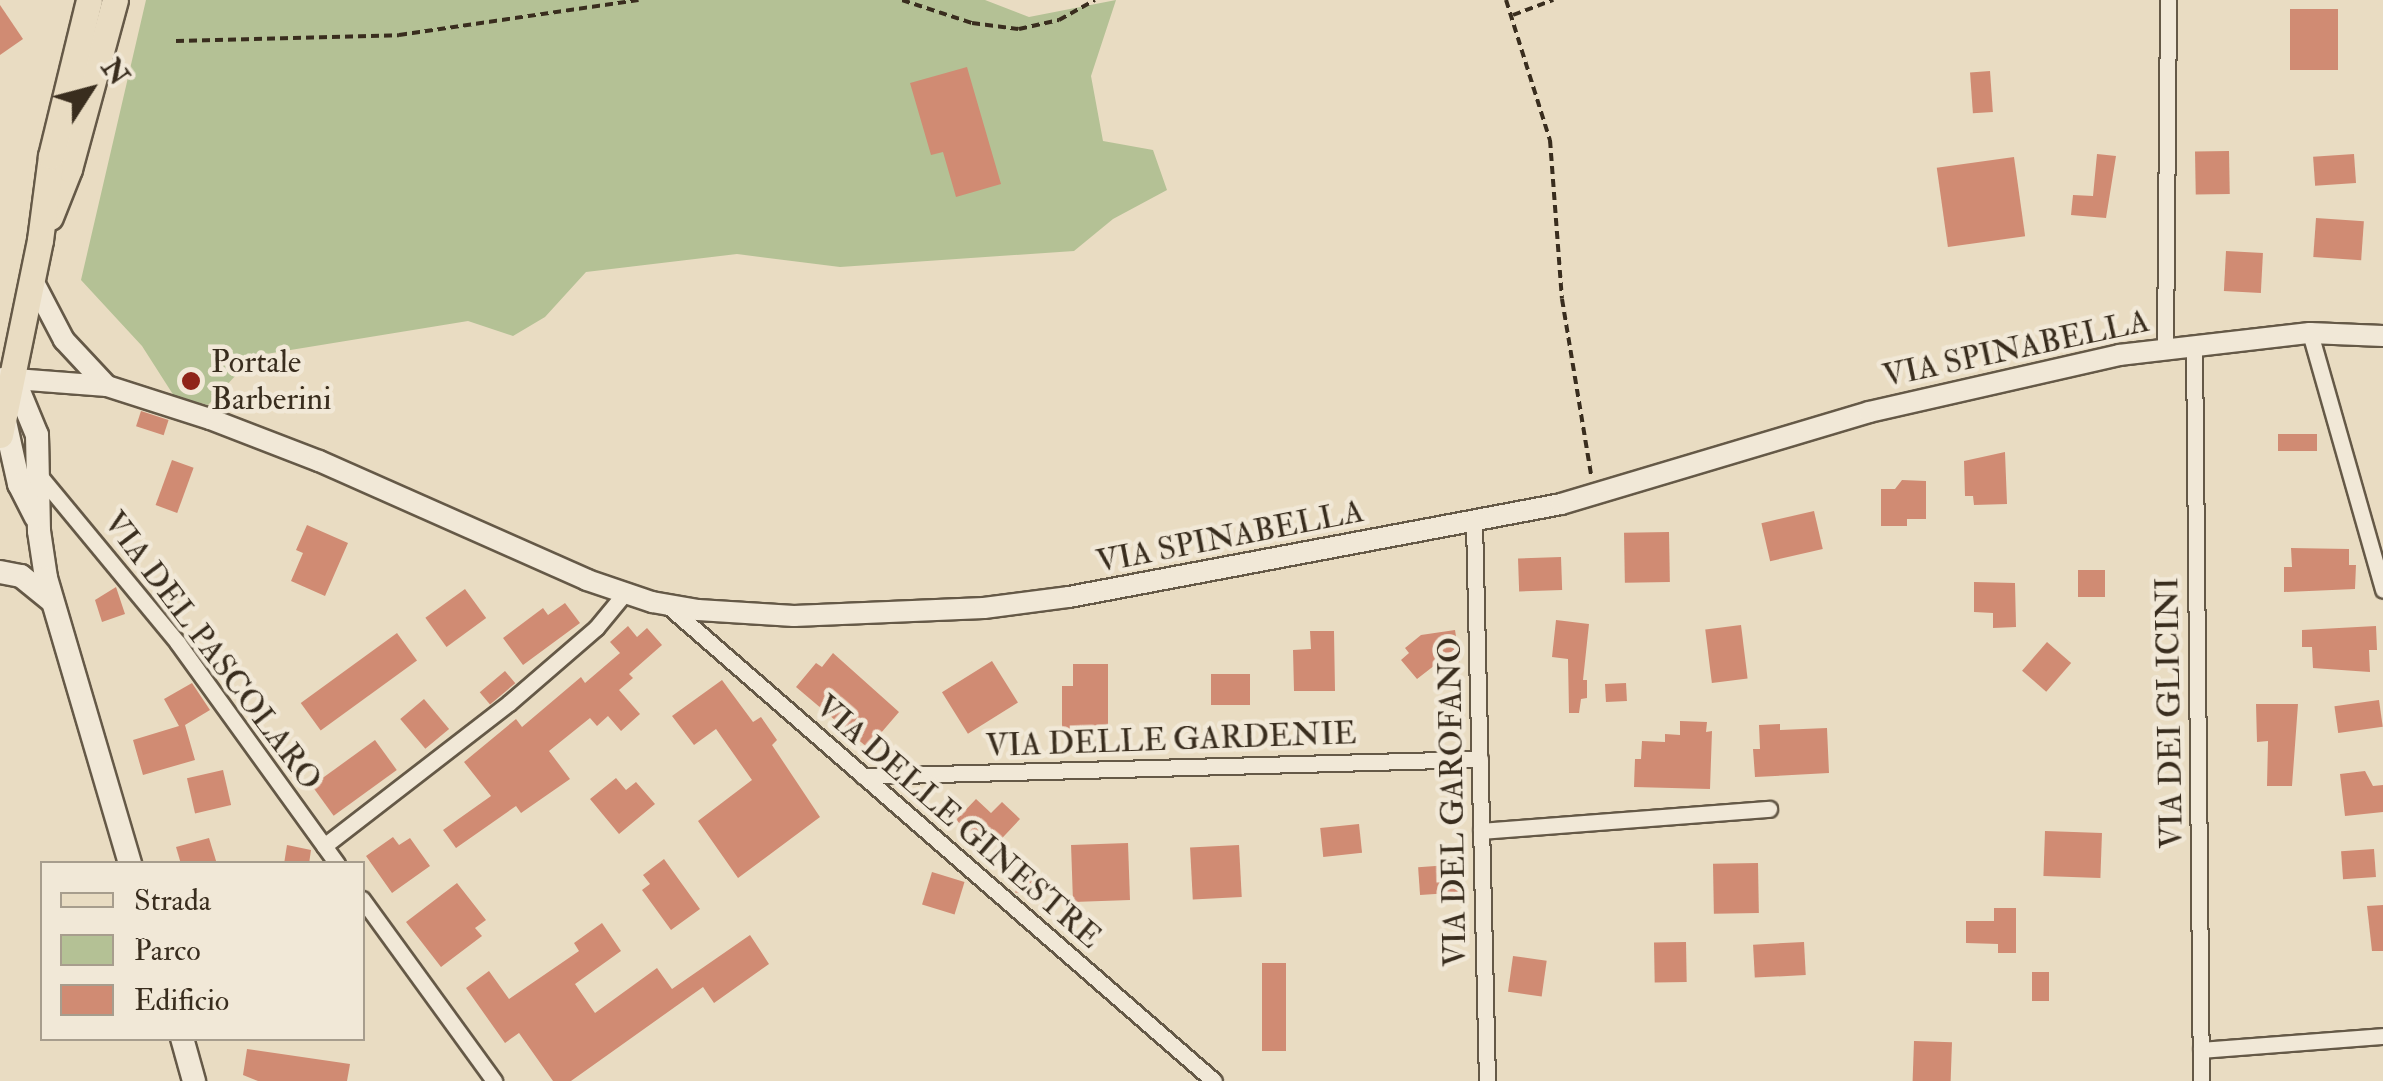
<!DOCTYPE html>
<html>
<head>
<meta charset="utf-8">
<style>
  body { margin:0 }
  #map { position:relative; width:2383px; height:1081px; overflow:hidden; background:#e9dcc2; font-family:"IM FELL Double Pica",serif }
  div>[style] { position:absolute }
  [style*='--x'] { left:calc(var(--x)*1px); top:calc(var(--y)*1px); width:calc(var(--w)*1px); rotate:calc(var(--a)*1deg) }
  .green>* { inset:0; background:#b4c195 }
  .building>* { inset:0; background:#d08b73; transform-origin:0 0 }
  .path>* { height:4px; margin-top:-2px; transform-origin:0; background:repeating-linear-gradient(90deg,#392d1e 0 8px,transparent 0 13px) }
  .roads { filter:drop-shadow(2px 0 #655947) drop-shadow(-2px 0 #655947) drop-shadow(0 2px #655947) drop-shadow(0 -2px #655947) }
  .minor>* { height:15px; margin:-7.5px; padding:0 7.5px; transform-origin:7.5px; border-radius:7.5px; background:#f1e8d7 }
  .tertiary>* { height:20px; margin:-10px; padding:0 10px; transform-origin:10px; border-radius:10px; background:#f1e8d7 }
  .secondary>* { height:22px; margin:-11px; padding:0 11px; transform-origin:11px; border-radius:11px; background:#f1e8d7 }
  .primary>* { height:25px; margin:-12.5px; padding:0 12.5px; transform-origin:12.5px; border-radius:12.5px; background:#e9dcc2 }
  .dots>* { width:28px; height:28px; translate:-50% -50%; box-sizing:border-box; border:5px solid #f1e8d7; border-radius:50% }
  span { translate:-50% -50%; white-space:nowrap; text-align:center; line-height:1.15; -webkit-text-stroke:9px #f1e8d7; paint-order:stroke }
  .street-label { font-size:32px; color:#392d1e }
  .poi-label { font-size:32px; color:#392d1e }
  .left { translate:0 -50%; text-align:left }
  .legend { position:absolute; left:40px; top:861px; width:325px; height:180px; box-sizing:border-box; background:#f1e8d7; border:2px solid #a79d8d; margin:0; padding:12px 18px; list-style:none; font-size:30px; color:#392d1e }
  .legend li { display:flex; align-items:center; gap:20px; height:50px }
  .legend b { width:50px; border:2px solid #a79d8d }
  .north { position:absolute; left:40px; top:40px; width:100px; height:100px; -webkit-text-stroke:8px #f1e8d7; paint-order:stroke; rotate:54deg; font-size:28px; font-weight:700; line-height:40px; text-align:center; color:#392d1e }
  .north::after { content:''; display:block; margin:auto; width:35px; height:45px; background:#392d1e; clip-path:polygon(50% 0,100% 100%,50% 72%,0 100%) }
</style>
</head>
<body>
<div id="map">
  <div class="green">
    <div style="clip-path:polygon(146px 0,985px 0,1029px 17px,1116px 0,1091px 76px,1103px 141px,1153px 150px,1167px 190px,1113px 219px,1074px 251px,840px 267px,737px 254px,586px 272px,545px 317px,513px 336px,468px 321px,266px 354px,238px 373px,208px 405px,174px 396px,142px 346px,81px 280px)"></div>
  </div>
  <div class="building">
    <div style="clip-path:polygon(0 5px,23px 39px,0 55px)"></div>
    <div style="left:2290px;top:9px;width:48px;height:61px"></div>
    <div style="clip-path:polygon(967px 67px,1001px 184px,956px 197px,943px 152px,931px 155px,910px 83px)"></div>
    <div style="left:1990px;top:71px;width:41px;height:20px;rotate:86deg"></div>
    <div style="left:2229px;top:151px;width:43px;height:34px;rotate:89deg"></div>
    <div style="clip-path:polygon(2097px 154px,2116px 156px,2106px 218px,2071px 215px,2073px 195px,2093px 196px)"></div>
    <div style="left:2354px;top:154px;width:29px;height:41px;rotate:86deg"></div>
    <div style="left:2014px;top:157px;width:80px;height:78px;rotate:82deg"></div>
    <div style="left:2316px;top:218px;width:48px;height:39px;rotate:4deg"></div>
    <div style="left:2226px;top:251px;width:37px;height:40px;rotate:3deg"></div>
    <div style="left:141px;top:411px;width:29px;height:16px;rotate:18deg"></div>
    <div style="left:2278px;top:434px;width:39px;height:17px"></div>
    <div style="clip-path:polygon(2005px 452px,2007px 504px,1974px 505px,1973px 496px,1965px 496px,1964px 461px)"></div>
    <div style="left:172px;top:460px;width:23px;height:48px;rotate:20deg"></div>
    <div style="clip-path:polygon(1902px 480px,1926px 481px,1926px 519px,1907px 519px,1907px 526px,1881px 526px,1881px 489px,1895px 489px)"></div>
    <div style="left:1814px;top:511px;width:39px;height:54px;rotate:77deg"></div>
    <div style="clip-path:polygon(307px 525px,348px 543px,325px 596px,291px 581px,303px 553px,296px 550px)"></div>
    <div style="left:1669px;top:532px;width:50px;height:45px;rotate:89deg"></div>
    <div style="clip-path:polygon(2291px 548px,2349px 549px,2349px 565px,2356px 565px,2355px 589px,2284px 592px,2284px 567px,2292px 567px)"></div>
    <div style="left:1561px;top:557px;width:33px;height:43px;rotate:88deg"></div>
    <div style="left:2078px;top:570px;width:27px;height:27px"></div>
    <div style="clip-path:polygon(1974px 582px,2015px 583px,2016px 627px,1993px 628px,1993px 613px,1974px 612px)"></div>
    <div style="clip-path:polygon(116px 587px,125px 614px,102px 622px,95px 600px)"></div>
    <div style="left:465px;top:589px;width:36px;height:49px;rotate:54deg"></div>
    <div style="clip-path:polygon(565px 603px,580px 623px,523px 665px,503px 638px,543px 608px,548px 615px)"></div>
    <div style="clip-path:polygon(1556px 620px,1589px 624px,1583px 680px,1587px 680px,1587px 698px,1581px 699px,1579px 713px,1569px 713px,1568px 659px,1552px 657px)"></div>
    <div style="left:1741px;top:625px;width:54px;height:36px;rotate:83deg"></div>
    <div style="clip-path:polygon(628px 626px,637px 637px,647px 628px,662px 645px,629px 674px,633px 678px,619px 690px,640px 714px,621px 731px,608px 716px,597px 726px,590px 718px,549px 751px,570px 779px,521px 813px,516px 806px,456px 848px,443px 830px,491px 796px,464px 762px,516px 719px,522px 727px,581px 677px,585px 683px,620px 653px,610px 642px)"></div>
    <div style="clip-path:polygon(2376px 626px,2377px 650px,2369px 650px,2370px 672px,2313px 668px,2312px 647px,2302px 647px,2302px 630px)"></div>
    <div style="clip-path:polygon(1455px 630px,1460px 662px,1435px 665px,1417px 679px,1401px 660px,1409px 653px,1405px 648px,1421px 635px)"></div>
    <div style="clip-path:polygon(1310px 631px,1334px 631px,1335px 691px,1294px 691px,1293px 650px,1311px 649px)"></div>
    <div style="left:397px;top:633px;width:34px;height:119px;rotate:54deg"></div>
    <div style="left:2047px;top:642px;width:32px;height:38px;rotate:41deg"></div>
    <div style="clip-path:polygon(833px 653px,899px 712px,868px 748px,796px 687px,816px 663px,822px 667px)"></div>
    <div style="left:992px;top:661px;width:49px;height:59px;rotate:58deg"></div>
    <div style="clip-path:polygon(1073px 664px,1108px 664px,1108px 733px,1062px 733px,1062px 686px,1073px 686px)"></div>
    <div style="left:505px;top:671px;width:16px;height:33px;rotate:50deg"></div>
    <div style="left:1211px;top:674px;width:39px;height:31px"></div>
    <div style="clip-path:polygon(722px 680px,753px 722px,761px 717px,777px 740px,772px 745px,820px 817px,738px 878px,698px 821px,752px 780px,716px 729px,694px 745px,672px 716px)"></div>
    <div style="clip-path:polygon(192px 683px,210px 710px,185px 725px,195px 760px,143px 775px,133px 740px,179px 726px,164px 699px)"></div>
    <div style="left:1626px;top:683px;width:18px;height:21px;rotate:87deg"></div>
    <div style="left:424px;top:699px;width:39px;height:31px;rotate:50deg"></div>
    <div style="left:2379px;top:700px;width:27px;height:45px;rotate:82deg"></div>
    <div style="clip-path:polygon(2256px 704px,2298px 704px,2292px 786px,2267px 786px,2268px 741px,2257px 742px)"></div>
    <div style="clip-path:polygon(1680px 721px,1707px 722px,1706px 732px,1712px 731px,1710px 789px,1634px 787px,1635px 759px,1641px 759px,1642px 741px,1665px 742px,1665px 734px,1680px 735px)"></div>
    <div style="clip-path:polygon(1780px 724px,1780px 730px,1827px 728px,1829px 773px,1755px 777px,1753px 749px,1760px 749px,1759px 725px)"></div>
    <div style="left:375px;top:740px;width:37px;height:78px;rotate:54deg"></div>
    <div style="left:223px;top:770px;width:36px;height:37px;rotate:77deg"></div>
    <div style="clip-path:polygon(2365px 771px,2373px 786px,2383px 785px,2383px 812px,2345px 816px,2340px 774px)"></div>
    <div style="clip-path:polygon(616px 778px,626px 790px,636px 782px,655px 804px,619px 834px,590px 799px)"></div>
    <div style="clip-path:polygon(976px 799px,991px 813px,1002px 802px,1020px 819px,990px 851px,956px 820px)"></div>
    <div style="left:1359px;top:824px;width:29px;height:39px;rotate:84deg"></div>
    <div style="left:2045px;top:831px;width:57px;height:45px;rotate:2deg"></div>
    <div style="clip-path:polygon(393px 837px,399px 845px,410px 838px,430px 866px,392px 893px,366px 856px)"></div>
    <div style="clip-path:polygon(209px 838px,217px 864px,181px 864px,176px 847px)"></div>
    <div style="left:1128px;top:843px;width:57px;height:57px;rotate:88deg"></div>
    <div style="clip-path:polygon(287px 845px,311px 850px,309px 864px,284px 864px)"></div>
    <div style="left:1239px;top:845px;width:52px;height:49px;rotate:87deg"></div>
    <div style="left:2374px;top:849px;width:28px;height:33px;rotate:86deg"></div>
    <div style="clip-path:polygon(664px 859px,700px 909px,671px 930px,642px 890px,650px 884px,643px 875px)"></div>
    <div style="left:1758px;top:863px;width:50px;height:45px;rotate:89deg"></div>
    <div style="left:1463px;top:864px;width:28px;height:45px;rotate:86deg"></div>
    <div style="left:1020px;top:868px;width:20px;height:25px;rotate:11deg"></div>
    <div style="left:932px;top:872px;width:34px;height:34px;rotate:17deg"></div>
    <div style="clip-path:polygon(457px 883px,486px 920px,475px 928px,482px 936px,441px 967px,406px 922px)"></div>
    <div style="clip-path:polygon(2383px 905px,2383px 951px,2372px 951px,2367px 906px)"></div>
    <div style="clip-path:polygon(1994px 908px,2016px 908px,2016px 953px,1998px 953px,1998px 944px,1966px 943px,1966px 921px,1994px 921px)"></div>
    <div style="clip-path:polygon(602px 923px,621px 951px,575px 984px,595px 1013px,657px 968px,672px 989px,750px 935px,769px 964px,714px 1003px,703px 987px,571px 1081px,553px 1081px,519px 1033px,505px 1043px,466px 988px,489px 971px,509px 999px,579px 951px,574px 943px)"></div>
    <div style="left:1686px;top:942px;width:40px;height:32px;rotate:89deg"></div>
    <div style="left:1804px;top:942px;width:33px;height:51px;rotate:87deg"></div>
    <div style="left:1513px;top:956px;width:34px;height:36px;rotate:8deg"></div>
    <div style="left:1262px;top:963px;width:24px;height:88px"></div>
    <div style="left:2032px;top:972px;width:17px;height:29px"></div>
    <div style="left:1914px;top:1041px;width:38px;height:40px;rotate:2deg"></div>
    <div style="clip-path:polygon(247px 1049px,350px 1064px,347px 1081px,258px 1081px,243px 1075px)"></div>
  </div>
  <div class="path">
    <div style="--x:902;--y:0;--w:74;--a:18.2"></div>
    <div style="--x:972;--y:23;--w:47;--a:7.3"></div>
    <div style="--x:1019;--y:29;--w:41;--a:-12.7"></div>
    <div style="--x:1059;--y:20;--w:41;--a:-29.1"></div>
    <div style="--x:1506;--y:0;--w:147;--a:72.6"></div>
    <div style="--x:1550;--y:140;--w:159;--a:85.7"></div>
    <div style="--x:1562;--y:299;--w:178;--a:80.6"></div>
    <div style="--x:1513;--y:15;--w:43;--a:-20.6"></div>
    <div style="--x:176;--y:41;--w:223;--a:-1.5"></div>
    <div style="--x:399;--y:35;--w:242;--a:-8.3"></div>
  </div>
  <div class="roads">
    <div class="minor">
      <div style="--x:2310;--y:333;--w:267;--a:74.1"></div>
      <div style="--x:2194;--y:344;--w:737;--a:89.46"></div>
      <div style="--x:2165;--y:348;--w:348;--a:-89.5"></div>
      <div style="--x:39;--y:475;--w:217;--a:50.4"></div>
      <div style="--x:177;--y:642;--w:274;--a:54.2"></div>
      <div style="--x:1474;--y:522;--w:559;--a:88.67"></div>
      <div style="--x:667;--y:605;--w:725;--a:41.03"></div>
      <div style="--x:863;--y:776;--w:617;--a:-1.58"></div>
      <div style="--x:1481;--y:831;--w:289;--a:-4.4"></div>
      <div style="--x:324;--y:846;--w:234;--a:-37.7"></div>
      <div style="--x:509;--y:703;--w:115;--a:-40.8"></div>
      <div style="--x:596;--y:628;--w:45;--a:-50.4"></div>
      <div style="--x:362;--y:899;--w:225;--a:54"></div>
      <div style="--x:2201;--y:1050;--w:183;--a:-4.4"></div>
    </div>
    <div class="tertiary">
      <div style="--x:31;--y:277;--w:71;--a:62.4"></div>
      <div style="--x:64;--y:340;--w:62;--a:47"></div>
      <div style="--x:2;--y:378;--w:105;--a:4.4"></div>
      <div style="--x:107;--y:386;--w:108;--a:17.8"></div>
      <div style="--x:210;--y:419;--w:117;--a:21.1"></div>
      <div style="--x:319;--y:461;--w:293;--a:23.9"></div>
      <div style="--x:587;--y:580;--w:69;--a:18.7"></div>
      <div style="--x:652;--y:602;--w:47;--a:9.9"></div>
      <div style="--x:698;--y:610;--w:96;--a:3.6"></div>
      <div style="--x:794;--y:616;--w:190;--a:-2.4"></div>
      <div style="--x:984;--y:608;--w:86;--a:-7.4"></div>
      <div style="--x:1069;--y:597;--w:501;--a:-10.7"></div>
      <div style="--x:1561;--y:504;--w:321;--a:-16.6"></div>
      <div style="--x:1869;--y:412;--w:256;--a:-12.8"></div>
      <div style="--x:2119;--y:355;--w:192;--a:-6.6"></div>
      <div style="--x:2310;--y:333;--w:73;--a:2.4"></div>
    </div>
    <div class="secondary">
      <div style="--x:13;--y:377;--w:63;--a:67.5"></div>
      <div style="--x:37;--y:435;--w:96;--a:88.8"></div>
      <div style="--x:39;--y:531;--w:48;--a:81.5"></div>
      <div style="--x:46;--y:578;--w:298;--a:73.6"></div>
      <div style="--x:4;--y:417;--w:69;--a:77.4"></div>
      <div style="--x:19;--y:484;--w:37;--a:63"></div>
      <div style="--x:0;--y:572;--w:21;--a:11"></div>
      <div style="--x:21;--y:576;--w:38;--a:39"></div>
      <div style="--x:182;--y:1038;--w:45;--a:74.4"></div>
    </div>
    <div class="primary">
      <div style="--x:50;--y:217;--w:52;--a:-68.4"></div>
      <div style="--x:69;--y:169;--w:175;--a:-74.8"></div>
      <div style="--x:0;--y:435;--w:199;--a:-78.4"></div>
      <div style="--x:40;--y:240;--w:85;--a:-82.5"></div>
      <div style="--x:51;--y:156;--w:161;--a:-76.3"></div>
    </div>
  </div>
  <div class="dots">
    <div style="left:191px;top:381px;background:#8f2418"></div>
  </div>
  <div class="street-label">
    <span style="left:2016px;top:349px;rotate:-12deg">VIA SPINABELLA</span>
    <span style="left:1230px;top:537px;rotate:-11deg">VIA SPINABELLA</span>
    <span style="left:212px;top:651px;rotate:53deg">VIA DEL PASCOLARO</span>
    <span style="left:2170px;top:713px;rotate:-91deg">VIA DEI GLICINI</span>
    <span style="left:1171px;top:740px;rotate:-2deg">VIA DELLE GARDENIE</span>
    <span style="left:1453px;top:802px;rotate:-91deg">VIA DEL GAROFANO</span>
    <span style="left:958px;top:822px;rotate:41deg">VIA DELLE GINESTRE</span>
  </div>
  <div class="poi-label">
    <span class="left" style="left:211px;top:381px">Portale<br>Barberini</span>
  </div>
  <ul class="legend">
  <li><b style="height:12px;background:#e9dcc2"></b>Strada</li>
  <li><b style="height:28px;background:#b4c195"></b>Parco</li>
  <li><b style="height:28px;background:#d08b73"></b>Edificio</li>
  </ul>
  <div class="north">N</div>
</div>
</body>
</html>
